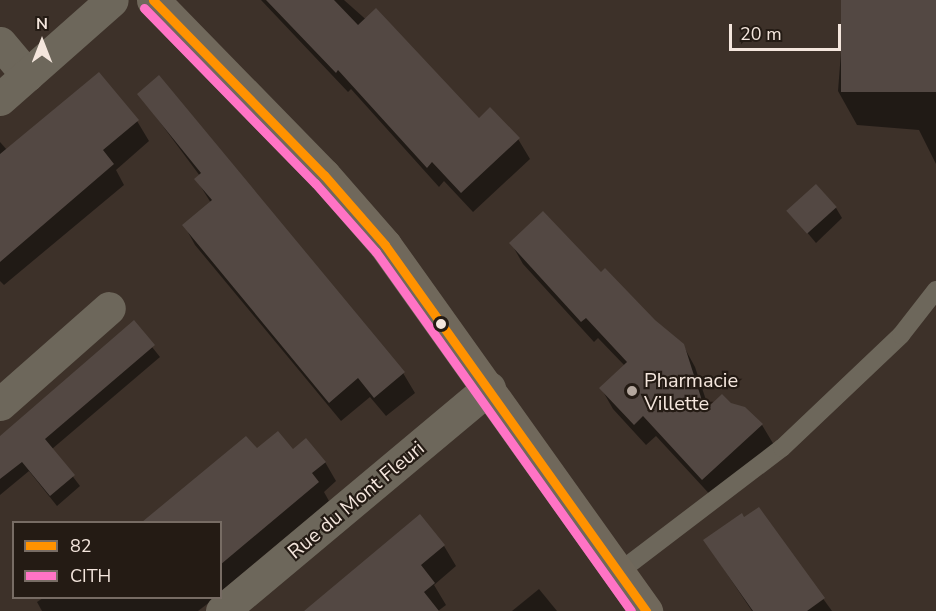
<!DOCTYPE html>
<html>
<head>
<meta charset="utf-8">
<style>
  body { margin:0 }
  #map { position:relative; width:936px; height:611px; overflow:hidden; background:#3d3129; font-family:"Nunito Sans",sans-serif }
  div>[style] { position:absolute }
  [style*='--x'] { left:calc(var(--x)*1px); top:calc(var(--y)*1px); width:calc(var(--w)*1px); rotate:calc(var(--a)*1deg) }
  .shadow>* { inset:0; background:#0007 }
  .building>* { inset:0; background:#534843; transform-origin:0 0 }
  .lane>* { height:18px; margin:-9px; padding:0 9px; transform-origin:9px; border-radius:9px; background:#6d675b }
  .street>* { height:33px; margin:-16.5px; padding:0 16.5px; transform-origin:16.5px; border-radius:16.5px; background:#6d675b }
  .secondary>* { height:33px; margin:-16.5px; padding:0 16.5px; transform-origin:16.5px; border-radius:16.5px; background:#70685b }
  .bus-1>* { height:9px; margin:-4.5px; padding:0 4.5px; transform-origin:4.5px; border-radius:4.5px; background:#ff9200 }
  .bus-2>* { height:9px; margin:-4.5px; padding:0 4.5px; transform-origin:4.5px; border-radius:4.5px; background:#ff73c5 }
  .dots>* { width:16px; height:16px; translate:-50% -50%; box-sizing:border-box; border:3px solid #241b14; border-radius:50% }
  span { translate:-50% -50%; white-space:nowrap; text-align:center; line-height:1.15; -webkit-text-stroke:4.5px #241b14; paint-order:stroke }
  .poi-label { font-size:20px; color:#f4e6dd }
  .left { translate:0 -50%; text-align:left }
  .street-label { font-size:20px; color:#f4e6dd }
  .legend { position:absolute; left:12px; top:521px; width:210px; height:78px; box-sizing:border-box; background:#241b14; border:2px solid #776c64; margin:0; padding:8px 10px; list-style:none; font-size:18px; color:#f4e6dd }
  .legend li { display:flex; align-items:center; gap:12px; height:30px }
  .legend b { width:30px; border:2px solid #776c64 }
  .north { position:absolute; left:12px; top:12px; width:60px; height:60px; -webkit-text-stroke:4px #241b14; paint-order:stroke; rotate:0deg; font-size:16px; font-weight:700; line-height:24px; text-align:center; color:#f4e6dd }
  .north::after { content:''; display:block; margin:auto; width:21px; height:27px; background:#f4e6dd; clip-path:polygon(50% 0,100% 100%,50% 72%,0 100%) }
  .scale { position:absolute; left:729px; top:24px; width:112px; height:27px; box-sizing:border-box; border:3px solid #f4e6dd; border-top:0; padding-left:8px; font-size:18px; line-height:21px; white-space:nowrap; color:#f4e6dd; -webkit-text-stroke:4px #241b14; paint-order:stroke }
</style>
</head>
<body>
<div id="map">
  <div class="shadow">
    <div style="clip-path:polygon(261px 0,344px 0,479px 120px,518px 139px,530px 159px,473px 212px,444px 181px,439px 187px,351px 89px,348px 92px)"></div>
    <div style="clip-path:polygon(845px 0,936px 0,936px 164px,919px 130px,857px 125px,838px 91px)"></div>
    <div style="clip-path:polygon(139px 94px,403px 373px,415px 393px,386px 416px,370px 397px,341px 421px,195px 245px,184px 225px,211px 203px,196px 179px,200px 176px)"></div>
    <div style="clip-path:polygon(137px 121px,149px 141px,116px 170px,124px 185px,4px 285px,0 281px,0 142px,7px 150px)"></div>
    <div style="clip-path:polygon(836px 208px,842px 218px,816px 243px,790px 212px)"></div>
    <div style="clip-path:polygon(511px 243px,601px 274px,683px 345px,695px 367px,709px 409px,730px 405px,762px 425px,774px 445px,715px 500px,656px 436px,646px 445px,613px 409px,601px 388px,625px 366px,598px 338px,594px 342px,523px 264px)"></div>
    <div style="clip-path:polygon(133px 323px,160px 357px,52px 449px,80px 486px,57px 506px,29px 471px,0 495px,0 439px)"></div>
    <div style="clip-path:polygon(257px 451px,293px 451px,325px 462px,336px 481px,324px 492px,329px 501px,220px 592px,220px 522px,156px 522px,153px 516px)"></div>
    <div style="clip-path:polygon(758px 509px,832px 611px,752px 611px,705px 541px)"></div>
    <div style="clip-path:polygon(444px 546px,456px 566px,434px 585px,446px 605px,438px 611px,306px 611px)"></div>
    <div style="clip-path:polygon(539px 589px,557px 611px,512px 611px)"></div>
    <div style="clip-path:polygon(43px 598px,215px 598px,198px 611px,42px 611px,37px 602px)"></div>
  </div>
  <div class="building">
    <div style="clip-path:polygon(266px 0,334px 0,358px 25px,376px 8px,479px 118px,490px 107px,520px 138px,461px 193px,432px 162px,427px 168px,338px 70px,336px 73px)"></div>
    <div style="left:841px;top:0;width:95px;height:92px"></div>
    <div style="clip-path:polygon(99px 72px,139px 120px,103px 150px,114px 164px,0 262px,0 154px)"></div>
    <div style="clip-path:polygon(159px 75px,405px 372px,374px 398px,358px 378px,329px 403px,182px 225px,212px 200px,194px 179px,201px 173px,137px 94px)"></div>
    <div style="left:816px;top:184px;width:31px;height:40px;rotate:48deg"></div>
    <div style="clip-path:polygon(543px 211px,601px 272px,605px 268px,655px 320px,684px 344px,705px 410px,722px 394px,731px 403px,745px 407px,763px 424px,702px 480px,643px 416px,634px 425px,599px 388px,627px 362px,586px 318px,581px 322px,509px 243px)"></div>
    <div style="clip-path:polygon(134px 320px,155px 345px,45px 439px,75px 475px,50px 496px,22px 462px,0 479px,0 436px)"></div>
    <div style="clip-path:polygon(278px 431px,293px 449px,306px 438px,326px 462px,312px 473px,319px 482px,220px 565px,220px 522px,142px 522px,246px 436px,257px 448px)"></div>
    <div style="clip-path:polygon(759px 507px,825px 598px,807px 611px,753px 611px,703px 540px,742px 513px,744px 517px)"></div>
    <div style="clip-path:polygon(420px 514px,445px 545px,421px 565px,435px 583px,424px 592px,439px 611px,304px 611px)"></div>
  </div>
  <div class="lane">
    <div style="--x:619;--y:572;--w:205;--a:-37.3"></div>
    <div style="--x:782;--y:448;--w:164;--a:-43.5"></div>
    <div style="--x:901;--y:335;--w:57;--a:-52.1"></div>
  </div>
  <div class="street">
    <div style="--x:0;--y:43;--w:42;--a:49.8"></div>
    <div style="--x:0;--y:99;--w:149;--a:-41.5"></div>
    <div style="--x:0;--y:404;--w:145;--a:-41.4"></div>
    <div style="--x:222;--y:611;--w:348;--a:-39.9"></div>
  </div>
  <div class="secondary">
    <div style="--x:153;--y:0;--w:245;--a:45.7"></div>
    <div style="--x:324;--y:175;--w:93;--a:48.9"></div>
    <div style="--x:385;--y:245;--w:450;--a:54.5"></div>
  </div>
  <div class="bus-1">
    <div style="--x:153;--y:0;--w:245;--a:45.7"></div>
    <div style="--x:324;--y:175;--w:93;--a:48.9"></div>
    <div style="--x:385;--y:245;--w:450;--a:54.5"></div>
  </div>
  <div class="bus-2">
    <div style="--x:144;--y:8;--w:245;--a:45.7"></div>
    <div style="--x:315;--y:183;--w:92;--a:48.5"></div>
    <div style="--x:376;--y:252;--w:440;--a:54.6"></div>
  </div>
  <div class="dots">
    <div style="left:441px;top:324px;background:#f4e6dd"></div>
    <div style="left:632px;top:391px;background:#b4a79e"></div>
  </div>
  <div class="poi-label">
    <span class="left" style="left:644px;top:392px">Pharmacie<br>Villette</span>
  </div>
  <div class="street-label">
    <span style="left:356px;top:500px;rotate:-40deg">Rue du Mont Fleuri</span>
  </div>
  <ul class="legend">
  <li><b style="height:8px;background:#ff9200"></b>82</li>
  <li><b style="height:8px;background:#ff73c5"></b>CITH</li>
  </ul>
  <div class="north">N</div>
  <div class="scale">20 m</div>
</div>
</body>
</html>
